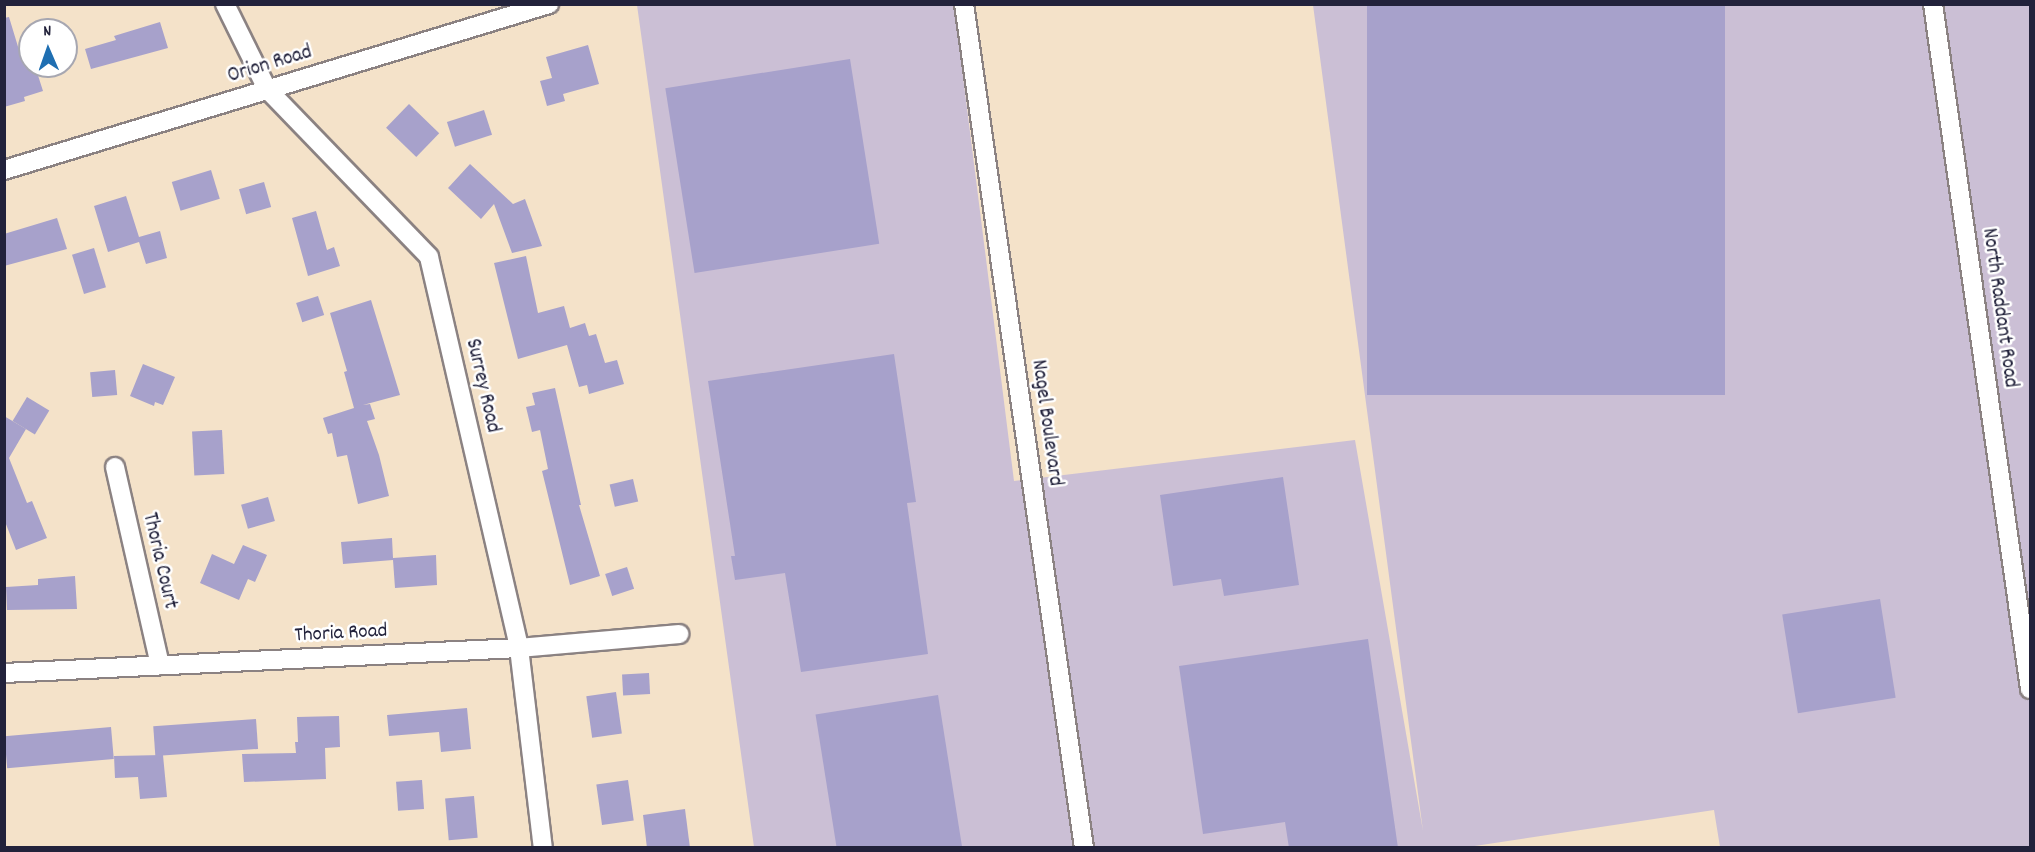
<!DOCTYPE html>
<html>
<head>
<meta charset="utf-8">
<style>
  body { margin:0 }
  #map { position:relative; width:2035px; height:852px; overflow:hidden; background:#f4e2c9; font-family:Dekko,sans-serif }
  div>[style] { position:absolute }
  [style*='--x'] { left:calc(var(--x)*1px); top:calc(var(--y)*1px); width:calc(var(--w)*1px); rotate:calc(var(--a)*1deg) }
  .industrial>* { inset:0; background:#cbbfd5 }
  .building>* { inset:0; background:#a7a1cb; transform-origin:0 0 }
  .roads { filter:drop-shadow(2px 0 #8b8282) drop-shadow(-2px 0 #8b8282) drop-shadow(0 2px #8b8282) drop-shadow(0 -2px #8b8282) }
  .street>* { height:18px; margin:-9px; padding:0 9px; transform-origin:9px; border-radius:9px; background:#fff }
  span { translate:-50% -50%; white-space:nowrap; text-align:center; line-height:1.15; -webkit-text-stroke:5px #fff; paint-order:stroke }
  .street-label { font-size:21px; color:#22223b }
  .frame { position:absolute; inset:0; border:6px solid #22223b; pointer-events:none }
  .north { position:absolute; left:18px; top:18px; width:60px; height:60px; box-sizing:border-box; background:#fff; border:2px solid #a7a7b1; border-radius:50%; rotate:358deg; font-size:16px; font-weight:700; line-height:24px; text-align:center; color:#22223b }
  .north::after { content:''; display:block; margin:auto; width:21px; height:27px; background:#1f6fb2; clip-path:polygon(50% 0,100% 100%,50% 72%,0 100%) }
</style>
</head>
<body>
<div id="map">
  <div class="industrial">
    <div style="clip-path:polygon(637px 5px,954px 5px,1014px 481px,1355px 440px,1423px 831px,1313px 5px,2030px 5px,2030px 847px,1720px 847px,1714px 810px,1468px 847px,754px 847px)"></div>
  </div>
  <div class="building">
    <div style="left:1367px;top:4px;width:358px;height:391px"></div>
    <div style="clip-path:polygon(9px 17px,19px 50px,30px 46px,30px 66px,35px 66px,43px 91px,24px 97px,25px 101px,4px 107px,4px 18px)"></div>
    <div style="clip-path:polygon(160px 22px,168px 48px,91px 69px,85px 49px,116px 40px,114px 36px)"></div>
    <div style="clip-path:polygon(588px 45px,599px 84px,563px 94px,565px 101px,547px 106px,540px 81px,552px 78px,546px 57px)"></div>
    <div style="left:850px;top:59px;width:187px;height:187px;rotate:81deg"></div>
    <div style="left:409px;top:104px;width:42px;height:33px;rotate:44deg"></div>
    <div style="left:484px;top:110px;width:26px;height:39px;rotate:72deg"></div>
    <div style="clip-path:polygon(470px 164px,513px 204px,525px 199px,542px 246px,512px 253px,494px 204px,481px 219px,448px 188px)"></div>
    <div style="left:211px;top:170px;width:30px;height:41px;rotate:73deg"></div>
    <div style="left:264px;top:182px;width:26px;height:26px;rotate:74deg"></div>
    <div style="clip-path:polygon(126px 196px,139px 237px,160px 231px,167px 258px,146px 264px,139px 242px,108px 252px,94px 206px)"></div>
    <div style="clip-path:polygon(316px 211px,327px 250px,334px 247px,340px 266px,308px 276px,292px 218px)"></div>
    <div style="clip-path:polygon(57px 218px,67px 249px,4px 266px,4px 234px)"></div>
    <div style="left:94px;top:248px;width:41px;height:23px;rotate:73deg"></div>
    <div style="clip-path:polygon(526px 256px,538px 313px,564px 306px,570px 328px,585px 323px,589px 336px,596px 334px,605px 363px,617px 360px,624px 384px,589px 394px,587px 385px,579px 387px,567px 345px,518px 359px,494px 263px)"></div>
    <div style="left:318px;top:296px;width:20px;height:23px;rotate:72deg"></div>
    <div style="clip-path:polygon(371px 300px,400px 395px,363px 405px,370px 404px,375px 419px,367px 421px,379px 455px,389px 496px,358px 504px,347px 455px,337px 457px,332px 433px,328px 434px,323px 418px,354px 408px,344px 372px,347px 371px,330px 313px)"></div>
    <div style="clip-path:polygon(894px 354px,916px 502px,907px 503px,928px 654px,801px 672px,785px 573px,735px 580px,731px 556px,735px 556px,708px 381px)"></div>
    <div style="clip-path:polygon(143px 364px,175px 377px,163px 405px,155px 402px,154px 406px,130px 396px)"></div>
    <div style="left:115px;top:370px;width:25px;height:25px;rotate:85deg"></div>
    <div style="clip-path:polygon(555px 388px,581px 505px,579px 505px,600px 576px,570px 585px,542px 471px,548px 469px,540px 430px,532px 432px,526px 407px,535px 405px,532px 393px)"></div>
    <div style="left:27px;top:397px;width:26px;height:28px;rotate:31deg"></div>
    <div style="clip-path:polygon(4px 416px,26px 429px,9px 458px,27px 503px,32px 501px,47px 538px,16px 550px,4px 519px)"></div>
    <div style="left:222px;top:430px;width:44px;height:30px;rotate:87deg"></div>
    <div style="clip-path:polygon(1283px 477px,1299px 585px,1224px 596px,1221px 579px,1173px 586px,1160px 495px)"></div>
    <div style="left:633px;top:479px;width:23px;height:24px;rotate:77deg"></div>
    <div style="left:268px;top:497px;width:25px;height:28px;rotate:74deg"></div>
    <div style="clip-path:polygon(392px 538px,393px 558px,436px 555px,437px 585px,395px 588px,393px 560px,343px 564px,341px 542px)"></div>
    <div style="clip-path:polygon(243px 545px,267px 555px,255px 582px,248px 579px,239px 600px,200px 583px,212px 554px,234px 564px)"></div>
    <div style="left:627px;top:567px;width:23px;height:23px;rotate:72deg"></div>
    <div style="clip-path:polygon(75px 576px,77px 609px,7px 610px,6px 587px,38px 585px,38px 579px)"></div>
    <div style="left:1880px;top:599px;width:100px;height:99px;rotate:81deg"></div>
    <div style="clip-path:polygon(1368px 639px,1398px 848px,1289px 848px,1285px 822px,1203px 834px,1179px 666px)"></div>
    <div style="left:649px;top:673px;width:21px;height:27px;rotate:87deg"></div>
    <div style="left:616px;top:692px;width:42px;height:30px;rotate:82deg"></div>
    <div style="left:938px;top:695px;width:155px;height:124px;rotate:81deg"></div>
    <div style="clip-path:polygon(467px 708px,471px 749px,441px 752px,439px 732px,389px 736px,387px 715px)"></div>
    <div style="clip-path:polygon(339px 716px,340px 747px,325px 748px,326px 779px,244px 782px,242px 754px,296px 753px,295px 742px,298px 742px,297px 717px)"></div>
    <div style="left:256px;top:719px;width:30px;height:103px;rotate:86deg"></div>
    <div style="left:111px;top:727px;width:32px;height:107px;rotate:85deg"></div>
    <div style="clip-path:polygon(163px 755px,167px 797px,140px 799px,138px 777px,115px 778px,114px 756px)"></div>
    <div style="left:422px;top:780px;width:29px;height:26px;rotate:86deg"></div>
    <div style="left:628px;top:780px;width:41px;height:32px;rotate:82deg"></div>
    <div style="left:474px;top:796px;width:42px;height:29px;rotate:85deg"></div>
    <div style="clip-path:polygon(685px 809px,690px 848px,647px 848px,643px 815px)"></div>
  </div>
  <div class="roads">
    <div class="street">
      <div style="--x:225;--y:4;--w:95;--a:63.7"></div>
      <div style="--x:267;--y:89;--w:233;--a:46"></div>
      <div style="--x:429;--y:257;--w:401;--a:77"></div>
      <div style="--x:519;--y:648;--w:201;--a:83.2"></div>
      <div style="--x:964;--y:4;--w:852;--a:81.91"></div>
      <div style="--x:1933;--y:4;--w:692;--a:81.94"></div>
      <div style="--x:4;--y:170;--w:570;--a:-16.94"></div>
      <div style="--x:115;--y:467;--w:203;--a:77.2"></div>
      <div style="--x:4;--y:673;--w:516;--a:-2.78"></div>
      <div style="--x:519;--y:648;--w:161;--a:-5"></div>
    </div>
  </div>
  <div class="street-label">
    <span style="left:270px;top:65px;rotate:-17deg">Orion Road</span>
    <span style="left:1999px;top:308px;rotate:82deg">North Raddant Road</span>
    <span style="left:482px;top:386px;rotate:77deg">Surrey Road</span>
    <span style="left:1046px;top:423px;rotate:82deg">Nagel Boulevard</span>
    <span style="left:159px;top:561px;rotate:77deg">Thoria Court</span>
    <span style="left:341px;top:634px;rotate:-3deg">Thoria Road</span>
  </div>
  <div class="frame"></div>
  <div class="north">N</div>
</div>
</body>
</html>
